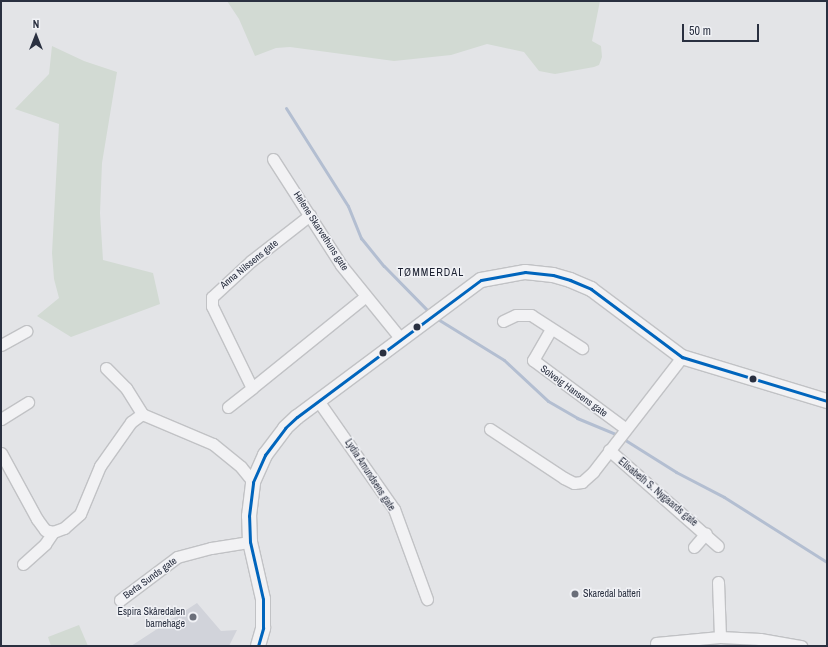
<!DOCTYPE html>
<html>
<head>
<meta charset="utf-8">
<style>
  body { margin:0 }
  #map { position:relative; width:828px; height:647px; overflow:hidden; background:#e3e4e7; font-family:"Archivo Narrow",sans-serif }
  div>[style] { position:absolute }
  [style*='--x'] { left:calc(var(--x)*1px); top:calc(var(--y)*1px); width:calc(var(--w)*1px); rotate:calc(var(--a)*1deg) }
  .built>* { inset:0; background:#d1d3da }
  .green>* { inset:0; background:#d2dad3 }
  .stream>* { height:3px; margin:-1.5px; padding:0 1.5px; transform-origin:1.5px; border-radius:1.5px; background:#b3bed1 }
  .roads { filter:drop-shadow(1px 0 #c1c2c5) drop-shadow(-1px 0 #c1c2c5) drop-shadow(0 1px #c1c2c5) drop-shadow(0 -1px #c1c2c5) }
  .minor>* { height:11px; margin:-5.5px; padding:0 5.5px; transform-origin:5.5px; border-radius:5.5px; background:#f2f2f4 }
  .tertiary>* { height:14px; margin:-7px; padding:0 7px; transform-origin:7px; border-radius:7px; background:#f2f2f4 }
  .bus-1>* { height:3px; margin:-1.5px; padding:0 1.5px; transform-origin:1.5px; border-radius:1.5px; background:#0065bd }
  .dots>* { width:11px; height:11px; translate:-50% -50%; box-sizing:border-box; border:2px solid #f1f2f6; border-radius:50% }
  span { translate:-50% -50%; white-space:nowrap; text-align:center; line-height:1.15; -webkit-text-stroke:3px #f1f2f6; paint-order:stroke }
  .street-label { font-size:10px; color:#2a3040 }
  .poi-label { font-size:10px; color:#2a3040 }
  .left { translate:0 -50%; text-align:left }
  .right { translate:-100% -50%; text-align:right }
  .neighbourhood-label { font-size:11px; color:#1c2131; letter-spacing:1px }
  .frame { position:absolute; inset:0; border:2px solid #2a3040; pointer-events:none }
  .north { position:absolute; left:16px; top:16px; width:40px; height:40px; -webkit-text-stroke:3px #f1f2f6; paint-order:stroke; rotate:0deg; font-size:11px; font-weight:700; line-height:16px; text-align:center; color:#2a3040 }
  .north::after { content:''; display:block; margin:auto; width:14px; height:18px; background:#2a3040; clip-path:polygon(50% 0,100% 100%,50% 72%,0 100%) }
  .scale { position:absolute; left:682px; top:24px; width:77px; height:18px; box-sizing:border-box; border:2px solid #2a3040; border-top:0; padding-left:5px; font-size:12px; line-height:14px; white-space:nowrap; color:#2a3040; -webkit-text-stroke:3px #f1f2f6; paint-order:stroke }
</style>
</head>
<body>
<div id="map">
  <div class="built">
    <div style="clip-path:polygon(197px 603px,221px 631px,237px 630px,229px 646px,131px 646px)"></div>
  </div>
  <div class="green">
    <div style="clip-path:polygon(227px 1px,600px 1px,592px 41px,601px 46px,602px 57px,599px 65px,594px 67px,555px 74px,539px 71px,524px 52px,487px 44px,451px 55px,394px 61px,290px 47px,276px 48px,255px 56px,239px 19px)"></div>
    <div style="clip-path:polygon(52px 46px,84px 61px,117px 72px,102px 163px,100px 213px,103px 260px,153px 273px,160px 304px,71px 337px,37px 316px,59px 298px,54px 279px,52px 253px,59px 124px,15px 109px,49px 74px)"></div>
    <div style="clip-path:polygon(79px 625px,88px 646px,51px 646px,48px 637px)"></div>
  </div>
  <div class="stream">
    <div style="--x:286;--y:108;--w:116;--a:57.7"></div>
    <div style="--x:348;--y:206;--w:35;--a:68"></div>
    <div style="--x:361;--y:238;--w:36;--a:51"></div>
    <div style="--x:384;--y:266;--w:66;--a:45.6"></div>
    <div style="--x:436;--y:318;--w:80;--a:31.7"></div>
    <div style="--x:504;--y:360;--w:60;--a:43"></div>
    <div style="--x:548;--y:401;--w:34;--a:30"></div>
    <div style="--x:577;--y:418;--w:44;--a:22.5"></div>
    <div style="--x:622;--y:438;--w:64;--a:32.2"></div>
    <div style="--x:676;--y:472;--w:54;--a:27.5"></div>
    <div style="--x:724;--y:497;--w:122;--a:32.3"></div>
  </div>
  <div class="roads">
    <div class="minor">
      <div style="--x:273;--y:159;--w:126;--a:57.3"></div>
      <div style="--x:341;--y:265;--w:95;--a:51"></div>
      <div style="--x:310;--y:215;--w:75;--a:142.1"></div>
      <div style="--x:251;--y:261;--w:53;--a:137.3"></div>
      <div style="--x:212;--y:297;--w:9;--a:90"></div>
      <div style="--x:212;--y:306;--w:91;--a:64"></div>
      <div style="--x:252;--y:388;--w:146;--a:-38.9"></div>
      <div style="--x:503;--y:321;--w:14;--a:-25"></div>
      <div style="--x:516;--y:315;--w:15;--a:0"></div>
      <div style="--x:531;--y:315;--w:61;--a:32.9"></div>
      <div style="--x:551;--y:329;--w:36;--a:120"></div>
      <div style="--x:533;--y:360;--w:114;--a:36.5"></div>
      <div style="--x:1;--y:345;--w:29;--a:-29"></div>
      <div style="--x:106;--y:368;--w:28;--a:45"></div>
      <div style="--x:126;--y:388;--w:31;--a:58"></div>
      <div style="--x:319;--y:402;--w:131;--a:55"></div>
      <div style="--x:394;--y:509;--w:96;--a:69.9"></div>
      <div style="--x:228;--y:407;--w:31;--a:-38"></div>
      <div style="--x:1;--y:419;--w:32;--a:-32"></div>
      <div style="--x:490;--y:429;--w:89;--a:33.5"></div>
      <div style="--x:564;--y:478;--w:11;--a:27"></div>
      <div style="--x:574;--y:483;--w:8;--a:-7"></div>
      <div style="--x:582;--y:482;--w:15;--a:-42"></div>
      <div style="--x:593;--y:472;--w:145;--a:-52.3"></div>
      <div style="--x:609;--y:450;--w:145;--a:41.4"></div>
      <div style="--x:1;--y:453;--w:75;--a:61.4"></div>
      <div style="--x:37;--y:519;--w:14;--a:54"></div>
      <div style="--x:45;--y:530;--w:8;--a:14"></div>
      <div style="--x:53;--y:532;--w:12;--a:-20"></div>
      <div style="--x:64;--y:528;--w:21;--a:-41"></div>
      <div style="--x:80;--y:514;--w:52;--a:-67.4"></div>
      <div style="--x:100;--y:466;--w:54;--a:-54.8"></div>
      <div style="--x:131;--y:422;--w:14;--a:-36"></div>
      <div style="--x:142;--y:414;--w:77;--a:22.9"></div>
      <div style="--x:213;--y:444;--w:36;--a:39"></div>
      <div style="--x:241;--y:467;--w:19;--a:51"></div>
      <div style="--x:694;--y:547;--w:18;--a:-49"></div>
      <div style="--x:23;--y:564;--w:30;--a:-42"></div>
      <div style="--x:45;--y:544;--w:14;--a:-56"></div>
      <div style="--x:718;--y:582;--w:55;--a:87.9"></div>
      <div style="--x:120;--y:600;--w:71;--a:-37"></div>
      <div style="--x:177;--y:557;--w:35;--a:-15"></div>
      <div style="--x:211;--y:548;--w:39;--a:-9"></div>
      <div style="--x:656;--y:643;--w:64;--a:-5.4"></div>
      <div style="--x:720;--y:637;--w:40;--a:2.9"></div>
      <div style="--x:760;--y:639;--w:42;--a:9.7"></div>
    </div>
    <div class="tertiary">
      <div style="--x:258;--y:646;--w:19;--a:-74"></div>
      <div style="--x:263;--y:628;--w:29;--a:-90"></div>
      <div style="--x:263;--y:599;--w:58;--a:-102.8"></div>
      <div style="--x:250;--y:542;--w:26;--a:-92"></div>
      <div style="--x:249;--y:516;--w:34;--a:-83"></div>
      <div style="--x:253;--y:482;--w:30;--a:-66"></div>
      <div style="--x:265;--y:455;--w:34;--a:-53"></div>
      <div style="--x:285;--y:428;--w:16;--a:-43"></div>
      <div style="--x:297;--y:417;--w:229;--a:-36.7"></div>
      <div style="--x:481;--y:280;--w:45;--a:-10.3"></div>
      <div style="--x:525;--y:272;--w:28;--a:6"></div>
      <div style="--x:553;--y:275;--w:18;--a:16"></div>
      <div style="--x:570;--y:280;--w:23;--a:23"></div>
      <div style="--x:591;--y:289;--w:114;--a:36.8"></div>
      <div style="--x:682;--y:357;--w:152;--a:16.9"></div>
    </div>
  </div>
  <div class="bus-1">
    <div style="--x:258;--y:646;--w:19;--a:-74"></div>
    <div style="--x:263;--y:628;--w:29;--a:-90"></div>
    <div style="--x:263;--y:599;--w:58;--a:-102.8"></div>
    <div style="--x:250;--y:542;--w:26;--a:-92"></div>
    <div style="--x:249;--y:516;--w:34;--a:-83"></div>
    <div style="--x:253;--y:482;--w:30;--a:-66"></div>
    <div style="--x:265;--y:455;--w:34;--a:-53"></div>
    <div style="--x:285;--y:428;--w:16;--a:-43"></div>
    <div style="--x:297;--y:417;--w:229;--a:-36.7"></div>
    <div style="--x:481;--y:280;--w:45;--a:-10.3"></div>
    <div style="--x:525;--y:272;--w:28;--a:6"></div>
    <div style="--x:553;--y:275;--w:18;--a:16"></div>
    <div style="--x:570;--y:280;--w:23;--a:23"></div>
    <div style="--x:591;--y:289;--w:114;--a:36.8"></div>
    <div style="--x:682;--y:357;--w:152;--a:16.9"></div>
  </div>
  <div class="dots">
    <div style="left:417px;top:327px;background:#2a3040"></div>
    <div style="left:383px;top:353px;background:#2a3040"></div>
    <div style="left:753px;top:379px;background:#2a3040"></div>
    <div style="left:575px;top:594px;background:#6b6f7a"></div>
    <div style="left:193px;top:617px;background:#6b6f7a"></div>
  </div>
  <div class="street-label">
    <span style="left:321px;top:231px;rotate:57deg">Helene Skarvethuns gate</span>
    <span style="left:249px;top:264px;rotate:-39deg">Anna Nilssens gate</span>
    <span style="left:574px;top:391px;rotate:36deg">Solveig Hansens gate</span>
    <span style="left:370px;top:475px;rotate:57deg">Lydia Amundsens gate</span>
    <span style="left:658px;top:492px;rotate:40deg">Elisabeth S. Nygaards gate</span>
    <span style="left:150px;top:578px;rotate:-36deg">Berta Sunds gate</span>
  </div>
  <div class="poi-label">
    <span class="left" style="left:583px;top:594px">Skaredal batteri</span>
    <span class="right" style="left:185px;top:617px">Espira Skåredalen<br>barnehage</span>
  </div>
  <div class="neighbourhood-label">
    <span style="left:431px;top:272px">TØMMERDAL</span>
  </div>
  <div class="frame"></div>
  <div class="north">N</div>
  <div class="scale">50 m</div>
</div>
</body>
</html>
